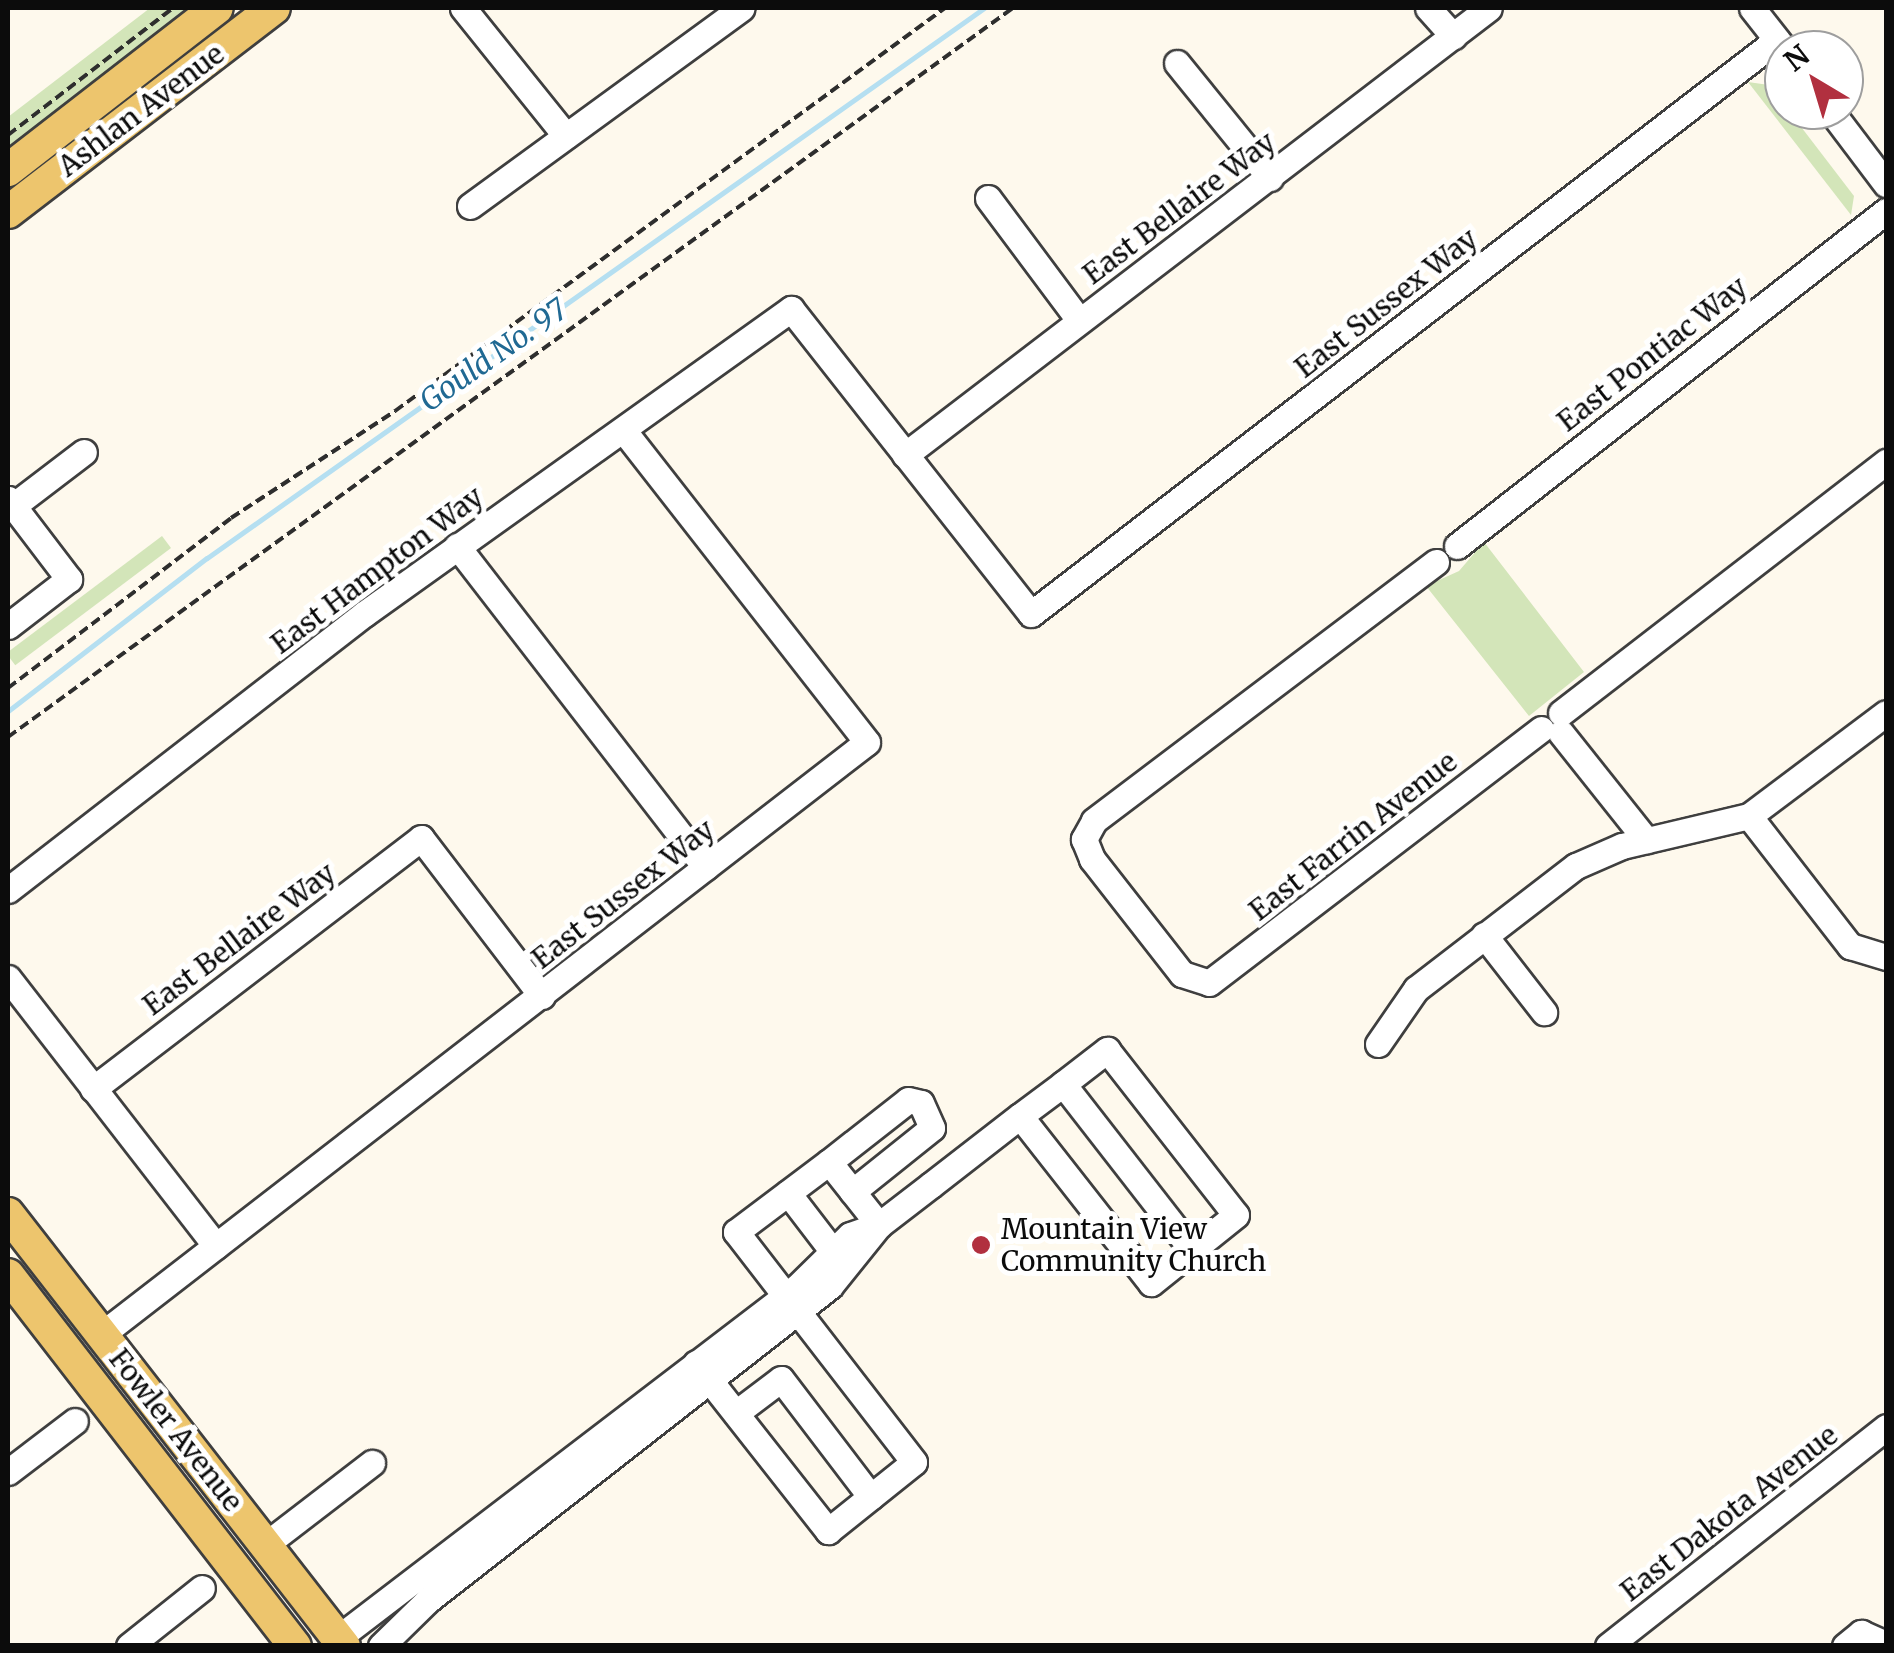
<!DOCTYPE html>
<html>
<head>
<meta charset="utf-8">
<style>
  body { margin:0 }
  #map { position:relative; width:1894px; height:1653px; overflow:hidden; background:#fef9ed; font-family:Merriweather,serif }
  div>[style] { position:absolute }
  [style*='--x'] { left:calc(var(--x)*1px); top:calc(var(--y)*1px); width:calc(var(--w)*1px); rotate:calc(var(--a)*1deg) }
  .green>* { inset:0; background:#d3e5b9; transform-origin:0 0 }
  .stream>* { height:5px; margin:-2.5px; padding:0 2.5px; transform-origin:2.5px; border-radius:2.5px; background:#b5dff1 }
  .path>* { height:4px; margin-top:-2px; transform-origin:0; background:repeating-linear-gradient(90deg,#2e2e2e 0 10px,transparent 0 15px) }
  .roads { filter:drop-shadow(2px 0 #3f3f3f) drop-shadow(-2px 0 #3f3f3f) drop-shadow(0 2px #3f3f3f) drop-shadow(0 -2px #3f3f3f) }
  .minor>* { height:25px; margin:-12.5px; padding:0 12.5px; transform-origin:12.5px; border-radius:12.5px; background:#fff }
  .major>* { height:32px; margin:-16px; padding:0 16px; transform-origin:16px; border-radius:16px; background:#edc56d }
  .dots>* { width:28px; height:28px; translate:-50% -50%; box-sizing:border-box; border:5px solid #fff; border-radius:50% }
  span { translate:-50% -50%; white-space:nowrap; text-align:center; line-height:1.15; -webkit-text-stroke:10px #fff; paint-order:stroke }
  .street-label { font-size:28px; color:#0c0c0c }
  .poi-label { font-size:28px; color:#0c0c0c }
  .left { translate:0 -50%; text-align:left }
  .water-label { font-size:30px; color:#206993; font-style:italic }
  .frame { position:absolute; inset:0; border:10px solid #0c0c0c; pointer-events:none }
  .north { position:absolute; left:1764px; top:30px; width:100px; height:100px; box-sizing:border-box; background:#fff; border:2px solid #9e9e9e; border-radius:50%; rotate:322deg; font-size:28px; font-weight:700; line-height:40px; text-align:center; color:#0c0c0c }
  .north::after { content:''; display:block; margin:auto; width:35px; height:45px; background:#b1303f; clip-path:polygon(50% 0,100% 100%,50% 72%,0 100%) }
</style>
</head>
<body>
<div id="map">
  <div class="green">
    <div style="clip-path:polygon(150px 8px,189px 8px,8px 147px,8px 117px)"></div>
    <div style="clip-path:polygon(1748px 82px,1769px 85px,1854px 196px,1851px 215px)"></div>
    <div style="left:162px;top:536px;width:15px;height:195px;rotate:53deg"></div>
    <div style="clip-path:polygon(1484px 542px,1584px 672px,1529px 716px,1426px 586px,1459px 571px)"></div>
  </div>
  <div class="stream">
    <div style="--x:8;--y:711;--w:251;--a:-37.6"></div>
    <div style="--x:207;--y:558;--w:952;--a:-35.29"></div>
  </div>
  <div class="path">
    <div style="--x:8;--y:135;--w:208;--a:-37.6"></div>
    <div style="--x:8;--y:688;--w:280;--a:-37.3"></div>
    <div style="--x:231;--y:518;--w:196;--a:-33.1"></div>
    <div style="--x:395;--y:411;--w:682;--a:-36.23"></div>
    <div style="--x:8;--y:737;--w:1242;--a:-35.96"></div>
  </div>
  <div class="roads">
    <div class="minor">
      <div style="--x:463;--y:8;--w:164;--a:51.2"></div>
      <div style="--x:1428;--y:8;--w:38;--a:48"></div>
      <div style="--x:1752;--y:8;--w:53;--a:51.8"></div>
      <div style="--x:1177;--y:63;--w:148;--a:51"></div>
      <div style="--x:1830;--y:110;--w:93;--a:52.9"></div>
      <div style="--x:988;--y:198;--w:152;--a:53.3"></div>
      <div style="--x:470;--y:206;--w:336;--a:-36.1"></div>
      <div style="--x:905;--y:455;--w:735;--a:-37.43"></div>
      <div style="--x:8;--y:499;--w:101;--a:52.7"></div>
      <div style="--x:69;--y:579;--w:77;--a:142.4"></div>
      <div style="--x:13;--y:506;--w:89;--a:-37.3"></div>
      <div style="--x:457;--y:546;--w:406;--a:52.3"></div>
      <div style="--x:1457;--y:546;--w:544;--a:-37.99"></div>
      <div style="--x:1436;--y:562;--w:429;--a:142.9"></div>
      <div style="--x:1094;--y:821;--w:21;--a:119"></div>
      <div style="--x:1084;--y:839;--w:22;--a:68"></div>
      <div style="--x:1092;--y:859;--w:146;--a:52"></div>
      <div style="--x:1182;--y:974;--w:28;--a:18"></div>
      <div style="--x:1209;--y:983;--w:418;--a:-37.4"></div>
      <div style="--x:1561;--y:713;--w:411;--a:-37.7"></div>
      <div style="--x:1561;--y:733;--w:137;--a:51.5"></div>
      <div style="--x:1749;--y:816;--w:165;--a:52.2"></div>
      <div style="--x:1850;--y:946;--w:38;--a:17"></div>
      <div style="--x:8;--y:890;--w:450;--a:-37.8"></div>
      <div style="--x:364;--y:614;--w:525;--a:-35.54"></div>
      <div style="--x:791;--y:309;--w:388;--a:51.8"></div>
      <div style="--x:1031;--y:614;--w:941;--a:-37.58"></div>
      <div style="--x:1484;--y:935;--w:98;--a:52.1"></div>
      <div style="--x:8;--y:978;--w:339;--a:52.2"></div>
      <div style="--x:1378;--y:1044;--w:67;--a:-55.4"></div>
      <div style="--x:1416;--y:989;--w:202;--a:-37.6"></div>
      <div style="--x:1576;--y:866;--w:50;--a:-23.5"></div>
      <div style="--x:1622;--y:846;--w:130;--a:-13.3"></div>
      <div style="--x:1749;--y:816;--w:171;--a:-36.9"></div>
      <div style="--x:1063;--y:1084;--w:210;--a:52.1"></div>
      <div style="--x:93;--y:1089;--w:413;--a:-37.4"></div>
      <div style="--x:421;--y:838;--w:199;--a:52.6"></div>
      <div style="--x:829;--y:1162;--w:100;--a:-38.1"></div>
      <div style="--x:908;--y:1100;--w:13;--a:13"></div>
      <div style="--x:921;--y:1103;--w:27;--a:66"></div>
      <div style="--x:932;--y:1128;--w:102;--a:141.3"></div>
      <div style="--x:788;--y:1193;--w:76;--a:52.5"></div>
      <div style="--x:102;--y:1334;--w:967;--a:-37.73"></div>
      <div style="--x:867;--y:742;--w:396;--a:-128"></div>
      <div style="--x:696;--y:1363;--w:214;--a:51.8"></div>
      <div style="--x:828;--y:1531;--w:110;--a:-38.7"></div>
      <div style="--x:914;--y:1462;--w:291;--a:-127.7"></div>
      <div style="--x:736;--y:1232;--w:116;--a:-37"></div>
      <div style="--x:829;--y:1162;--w:80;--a:51.6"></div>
      <div style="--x:736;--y:1413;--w:56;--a:-37.1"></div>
      <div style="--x:781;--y:1379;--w:148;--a:52.7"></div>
      <div style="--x:8;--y:1472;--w:84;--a:-37.3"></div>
      <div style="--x:265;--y:1545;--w:135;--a:-37.5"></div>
      <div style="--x:338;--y:1638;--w:578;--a:-37.41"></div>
      <div style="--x:797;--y:1287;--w:74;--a:-44.5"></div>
      <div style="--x:850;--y:1235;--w:31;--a:-19"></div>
      <div style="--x:129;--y:1646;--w:93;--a:-38.5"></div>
      <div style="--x:381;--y:1646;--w:66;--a:-44.4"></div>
      <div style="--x:428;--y:1600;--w:510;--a:-37.99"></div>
      <div style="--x:830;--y:1286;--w:78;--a:-51.2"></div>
      <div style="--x:879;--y:1225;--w:66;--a:-37.6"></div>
      <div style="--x:931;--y:1185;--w:113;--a:-37.8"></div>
      <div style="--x:1020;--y:1116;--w:54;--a:-36.7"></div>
      <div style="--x:1063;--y:1084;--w:56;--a:-37.7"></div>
      <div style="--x:1107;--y:1050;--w:209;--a:52"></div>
      <div style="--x:1236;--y:1215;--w:109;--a:141.3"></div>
      <div style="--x:1151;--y:1283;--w:212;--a:-128.1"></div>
      <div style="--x:1608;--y:1646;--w:354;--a:-38.2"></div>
      <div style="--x:1845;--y:1646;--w:21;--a:-39"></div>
      <div style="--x:1861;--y:1633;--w:27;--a:24"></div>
    </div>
    <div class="major">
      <div style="--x:8;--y:170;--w:264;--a:-37.8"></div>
      <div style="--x:8;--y:212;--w:335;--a:-37.5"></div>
      <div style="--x:8;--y:1214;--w:547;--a:52.13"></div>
      <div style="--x:8;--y:1275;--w:469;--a:52.3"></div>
    </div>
  </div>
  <div class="dots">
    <div style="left:981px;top:1245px;background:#b1303f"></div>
  </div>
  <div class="street-label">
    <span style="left:141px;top:110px;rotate:-37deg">Ashlan Avenue</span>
    <span style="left:1179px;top:208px;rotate:-37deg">East Bellaire Way</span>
    <span style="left:1386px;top:303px;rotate:-38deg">East Sussex Way</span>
    <span style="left:1652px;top:354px;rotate:-38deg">East Pontiac Way</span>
    <span style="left:377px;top:570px;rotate:-37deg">East Hampton Way</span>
    <span style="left:1353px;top:836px;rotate:-38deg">East Farrin Avenue</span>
    <span style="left:623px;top:894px;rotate:-38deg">East Sussex Way</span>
    <span style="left:239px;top:939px;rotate:-37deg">East Bellaire Way</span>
    <span style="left:176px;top:1430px;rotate:52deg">Fowler Avenue</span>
    <span style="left:1729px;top:1513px;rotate:-38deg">East Dakota Avenue</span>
  </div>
  <div class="poi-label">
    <span class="left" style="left:1001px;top:1245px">Mountain View<br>Community Church</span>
  </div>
  <div class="water-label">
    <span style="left:493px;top:355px;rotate:-35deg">Gould No. 97</span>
  </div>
  <div class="frame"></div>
  <div class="north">N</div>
</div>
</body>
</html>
